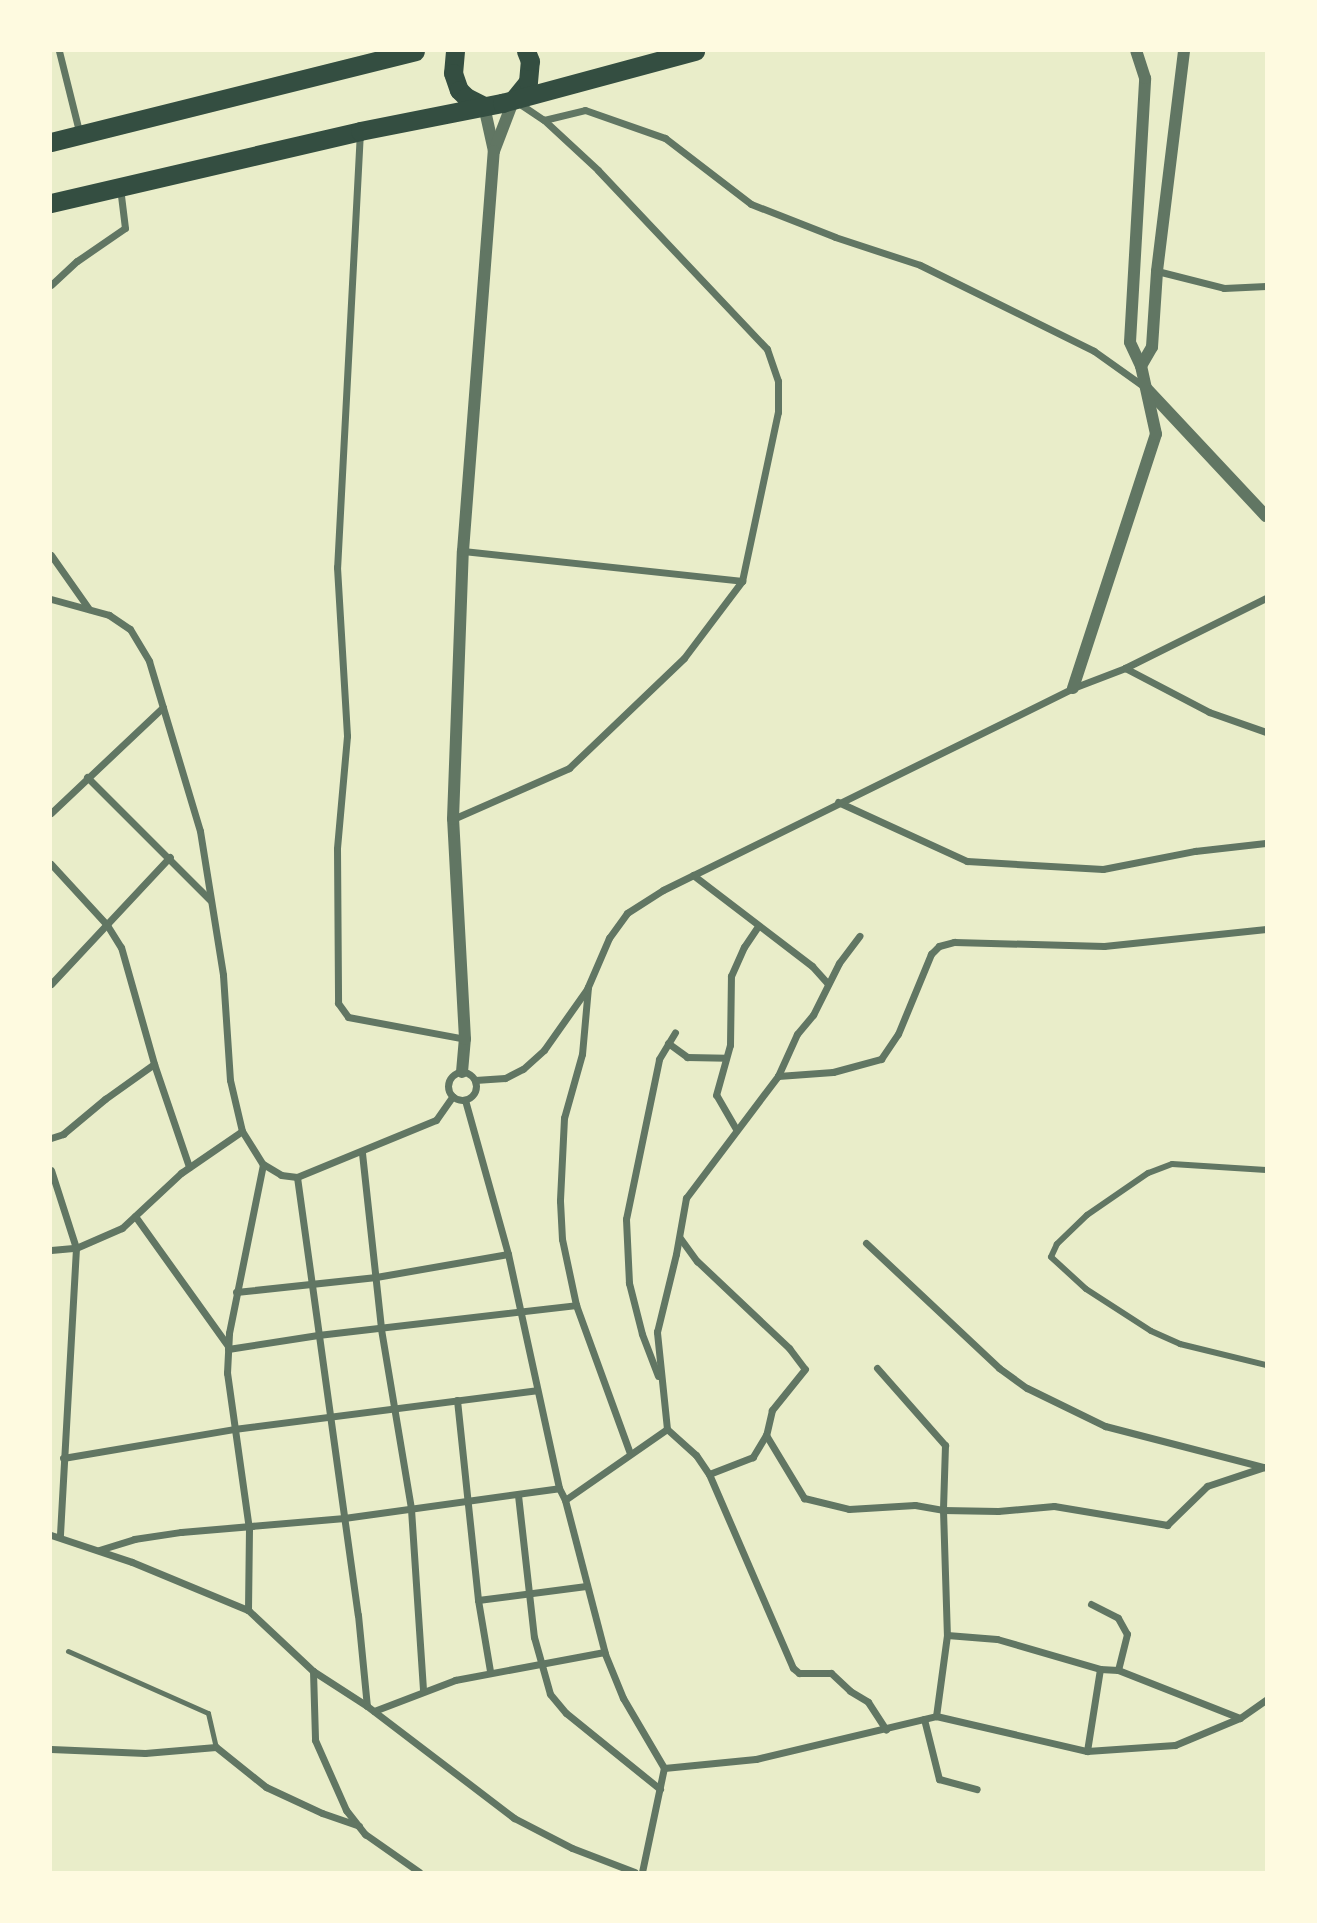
<!DOCTYPE html>
<html>
<head>
<meta charset="utf-8">
<style>
  body { margin:0 }
  #map { position:relative; width:1317px; height:1923px; overflow:hidden; background:#e9edc9; font-family:"PT Sans Narrow",sans-serif }
  div>[style] { position:absolute }
  [style*='--x'] { left:calc(var(--x)*1px); top:calc(var(--y)*1px); width:calc(var(--w)*1px); rotate:calc(var(--a)*1deg) }
  .service>* { height:5px; margin:-2.5px; padding:0 2.5px; transform-origin:2.5px; border-radius:2.5px; background:#617663 }
  .pedestrian>* { height:6px; margin:-3px; padding:0 3px; transform-origin:3px; border-radius:3px; background:#617663 }
  .minor>* { height:7px; margin:-3.5px; padding:0 3.5px; transform-origin:3.5px; border-radius:3.5px; background:#617663 }
  .minor>.ring { margin:-3.5px; padding:0; box-sizing:content-box; background:none; border:7px solid #617663; border-radius:50% }
  .tertiary>* { height:12px; margin:-6px; padding:0 6px; transform-origin:6px; border-radius:6px; background:#617663 }
  .trunk>* { height:19px; margin:-9.5px; padding:0 9.5px; transform-origin:9.5px; border-radius:9.5px; background:#344e41 }
  span { translate:-50% -50%; white-space:nowrap; text-align:center; line-height:1.15; -webkit-text-stroke:5px #fefae0; paint-order:stroke }
  .frame { position:absolute; inset:0; border:52px solid #fefae0; pointer-events:none }
</style>
</head>
<body>
<div id="map">
  <div class="service">
    <div style="--x:68;--y:1651;--w:153;--a:23.9"></div>
    <div style="--x:208;--y:1713;--w:35;--a:77"></div>
  </div>
  <div class="pedestrian">
    <div style="--x:1266;--y:1170;--w:94;--a:-176.3"></div>
    <div style="--x:1172;--y:1164;--w:26;--a:159"></div>
    <div style="--x:1148;--y:1173;--w:74;--a:145.5"></div>
    <div style="--x:1087;--y:1215;--w:42;--a:136"></div>
    <div style="--x:1057;--y:1244;--w:14;--a:115"></div>
    <div style="--x:1051;--y:1257;--w:47;--a:42.4"></div>
    <div style="--x:1086;--y:1289;--w:77;--a:32.9"></div>
    <div style="--x:1151;--y:1331;--w:32;--a:24"></div>
    <div style="--x:1180;--y:1344;--w:89;--a:13.7"></div>
  </div>
  <div class="minor">
    <div style="--x:59;--y:51;--w:87;--a:76"></div>
    <div style="--x:517;--y:102;--w:32;--a:34"></div>
    <div style="--x:544;--y:120;--w:42;--a:-13.7"></div>
    <div style="--x:585;--y:110;--w:85;--a:19.3"></div>
    <div style="--x:665;--y:138;--w:108;--a:37.5"></div>
    <div style="--x:751;--y:204;--w:90;--a:21.4"></div>
    <div style="--x:835;--y:237;--w:89;--a:18.2"></div>
    <div style="--x:920;--y:265;--w:194;--a:26.3"></div>
    <div style="--x:1094;--y:351;--w:64;--a:35.4"></div>
    <div style="--x:360;--y:131;--w:437;--a:93"></div>
    <div style="--x:337;--y:567;--w:169;--a:86.6"></div>
    <div style="--x:347;--y:736;--w:113;--a:95.1"></div>
    <div style="--x:337;--y:849;--w:154;--a:89.6"></div>
    <div style="--x:338;--y:1003;--w:17;--a:54"></div>
    <div style="--x:348;--y:1017;--w:119;--a:10.6"></div>
    <div style="--x:1157;--y:271;--w:69;--a:14.2"></div>
    <div style="--x:1224;--y:288;--w:42;--a:-2.7"></div>
    <div style="--x:51;--y:285;--w:35;--a:-43"></div>
    <div style="--x:77;--y:261;--w:58;--a:-34.5"></div>
    <div style="--x:125;--y:228;--w:41;--a:-97"></div>
    <div style="--x:463;--y:551;--w:281;--a:6.1"></div>
    <div style="--x:51;--y:555;--w:66;--a:54.9"></div>
    <div style="--x:51;--y:599;--w:60;--a:15.4"></div>
    <div style="--x:109;--y:615;--w:25;--a:34"></div>
    <div style="--x:130;--y:629;--w:37;--a:59"></div>
    <div style="--x:149;--y:661;--w:177;--a:73.3"></div>
    <div style="--x:200;--y:831;--w:146;--a:80.9"></div>
    <div style="--x:223;--y:975;--w:105;--a:86.2"></div>
    <div style="--x:230;--y:1080;--w:52;--a:76.8"></div>
    <div style="--x:242;--y:1131;--w:39;--a:58"></div>
    <div style="--x:263;--y:1164;--w:21;--a:31"></div>
    <div style="--x:281;--y:1175;--w:16;--a:7"></div>
    <div style="--x:297;--y:1177;--w:150;--a:-22.3"></div>
    <div style="--x:436;--y:1120;--w:29;--a:-55"></div>
    <div style="--x:1125;--y:668;--w:95;--a:27.6"></div>
    <div style="--x:1209;--y:712;--w:60;--a:19.3"></div>
    <div style="--x:87;--y:777;--w:174;--a:45"></div>
    <div style="--x:838;--y:802;--w:142;--a:24.6"></div>
    <div style="--x:967;--y:861;--w:136;--a:3.4"></div>
    <div style="--x:1103;--y:869;--w:94;--a:-11.1"></div>
    <div style="--x:1195;--y:851;--w:71;--a:-6.4"></div>
    <div style="--x:51;--y:813;--w:154;--a:-43.4"></div>
    <div style="--x:453;--y:819;--w:127;--a:-23.7"></div>
    <div style="--x:569;--y:768;--w:159;--a:-43.7"></div>
    <div style="--x:684;--y:658;--w:96;--a:-53"></div>
    <div style="--x:742;--y:581;--w:173;--a:-78"></div>
    <div style="--x:778;--y:412;--w:31;--a:-90"></div>
    <div style="--x:778;--y:381;--w:34;--a:-109"></div>
    <div style="--x:767;--y:349;--w:246;--a:-133.4"></div>
    <div style="--x:598;--y:170;--w:74;--a:-137.2"></div>
    <div style="--x:51;--y:864;--w:83;--a:47.4"></div>
    <div style="--x:107;--y:925;--w:26;--a:58"></div>
    <div style="--x:121;--y:947;--w:122;--a:74.2"></div>
    <div style="--x:154;--y:1064;--w:109;--a:71.2"></div>
    <div style="--x:693;--y:875;--w:150;--a:37.4"></div>
    <div style="--x:812;--y:966;--w:24;--a:48"></div>
    <div style="--x:51;--y:984;--w:174;--a:-46.9"></div>
    <div style="--x:588;--y:987;--w:67;--a:95.1"></div>
    <div style="--x:582;--y:1054;--w:66;--a:105.7"></div>
    <div style="--x:564;--y:1118;--w:83;--a:92.8"></div>
    <div style="--x:560;--y:1201;--w:38;--a:87"></div>
    <div style="--x:562;--y:1239;--w:67;--a:78"></div>
    <div style="--x:576;--y:1305;--w:158;--a:70"></div>
    <div style="--x:668;--y:1043;--w:24;--a:36"></div>
    <div style="--x:687;--y:1057;--w:39;--a:1"></div>
    <div class="ring" style="left:448px;top:1072px;width:21px;height:21px"></div>
    <div style="--x:778;--y:1076;--w:46;--a:-65.7"></div>
    <div style="--x:797;--y:1034;--w:25;--a:-50"></div>
    <div style="--x:813;--y:1015;--w:58;--a:-63.4"></div>
    <div style="--x:839;--y:963;--w:34;--a:-53"></div>
    <div style="--x:475;--y:1080;--w:30;--a:-4"></div>
    <div style="--x:505;--y:1078;--w:20;--a:-27"></div>
    <div style="--x:523;--y:1069;--w:28;--a:-42"></div>
    <div style="--x:544;--y:1050;--w:75;--a:-54.8"></div>
    <div style="--x:587;--y:989;--w:56;--a:-66.7"></div>
    <div style="--x:609;--y:938;--w:31;--a:-54"></div>
    <div style="--x:627;--y:913;--w:43;--a:-32.6"></div>
    <div style="--x:663;--y:890;--w:457;--a:-26.2"></div>
    <div style="--x:1073;--y:688;--w:56;--a:-21"></div>
    <div style="--x:1125;--y:668;--w:157;--a:-26.4"></div>
    <div style="--x:465;--y:1100;--w:160;--a:74.4"></div>
    <div style="--x:508;--y:1254;--w:239;--a:77.7"></div>
    <div style="--x:559;--y:1488;--w:13;--a:63"></div>
    <div style="--x:565;--y:1500;--w:159;--a:75.4"></div>
    <div style="--x:605;--y:1654;--w:48;--a:67.8"></div>
    <div style="--x:623;--y:1698;--w:81;--a:59.6"></div>
    <div style="--x:736;--y:1129;--w:39;--a:-120"></div>
    <div style="--x:716;--y:1095;--w:52;--a:-74.4"></div>
    <div style="--x:730;--y:1045;--w:69;--a:-89.2"></div>
    <div style="--x:731;--y:976;--w:32;--a:-66"></div>
    <div style="--x:744;--y:947;--w:25;--a:-56"></div>
    <div style="--x:51;--y:1138;--w:13;--a:-18"></div>
    <div style="--x:63;--y:1134;--w:55;--a:-39.8"></div>
    <div style="--x:105;--y:1099;--w:60;--a:-35.5"></div>
    <div style="--x:362;--y:1153;--w:177;--a:83.8"></div>
    <div style="--x:381;--y:1329;--w:182;--a:80.5"></div>
    <div style="--x:411;--y:1509;--w:182;--a:86.2"></div>
    <div style="--x:51;--y:1170;--w:82;--a:72.2"></div>
    <div style="--x:76;--y:1248;--w:289;--a:93.2"></div>
    <div style="--x:297;--y:1177;--w:442;--a:82.1"></div>
    <div style="--x:358;--y:1615;--w:91;--a:84.4"></div>
    <div style="--x:135;--y:1216;--w:160;--a:54.4"></div>
    <div style="--x:680;--y:1238;--w:29;--a:54"></div>
    <div style="--x:697;--y:1261;--w:127;--a:43.4"></div>
    <div style="--x:789;--y:1348;--w:26;--a:53"></div>
    <div style="--x:805;--y:1369;--w:53;--a:128.8"></div>
    <div style="--x:772;--y:1410;--w:26;--a:103"></div>
    <div style="--x:766;--y:1435;--w:26;--a:121"></div>
    <div style="--x:753;--y:1457;--w:47;--a:158.9"></div>
    <div style="--x:866;--y:1243;--w:183;--a:43.2"></div>
    <div style="--x:999;--y:1368;--w:34;--a:36"></div>
    <div style="--x:1027;--y:1388;--w:87;--a:26"></div>
    <div style="--x:1105;--y:1426;--w:164;--a:14.5"></div>
    <div style="--x:51;--y:1250;--w:25;--a:-5"></div>
    <div style="--x:76;--y:1248;--w:50;--a:-23.5"></div>
    <div style="--x:122;--y:1228;--w:81;--a:-43"></div>
    <div style="--x:181;--y:1173;--w:74;--a:-34.5"></div>
    <div style="--x:236;--y:1292;--w:141;--a:-6.1"></div>
    <div style="--x:376;--y:1277;--w:134;--a:-9.9"></div>
    <div style="--x:228;--y:1349;--w:91;--a:-8.8"></div>
    <div style="--x:318;--y:1335;--w:260;--a:-6.6"></div>
    <div style="--x:877;--y:1368;--w:103;--a:48.6"></div>
    <div style="--x:945;--y:1445;--w:65;--a:91.8"></div>
    <div style="--x:943;--y:1510;--w:125;--a:88.2"></div>
    <div style="--x:947;--y:1635;--w:82;--a:97.7"></div>
    <div style="--x:658;--y:1376;--w:45;--a:-110.9"></div>
    <div style="--x:642;--y:1334;--w:53;--a:-104.3"></div>
    <div style="--x:629;--y:1283;--w:64;--a:-92.7"></div>
    <div style="--x:626;--y:1219;--w:163;--a:-78.3"></div>
    <div style="--x:659;--y:1059;--w:31;--a:-59"></div>
    <div style="--x:457;--y:1400;--w:201;--a:84"></div>
    <div style="--x:478;--y:1600;--w:72;--a:80.4"></div>
    <div style="--x:667;--y:1429;--w:98;--a:-95.9"></div>
    <div style="--x:657;--y:1332;--w:80;--a:-76.3"></div>
    <div style="--x:676;--y:1254;--w:57;--a:-79.9"></div>
    <div style="--x:686;--y:1198;--w:153;--a:-53"></div>
    <div style="--x:778;--y:1076;--w:55;--a:-4.2"></div>
    <div style="--x:833;--y:1072;--w:50;--a:-15.2"></div>
    <div style="--x:881;--y:1059;--w:30;--a:-56"></div>
    <div style="--x:898;--y:1034;--w:87;--a:-67.6"></div>
    <div style="--x:931;--y:954;--w:11;--a:-45"></div>
    <div style="--x:939;--y:946;--w:16;--a:-15"></div>
    <div style="--x:954;--y:942;--w:150;--a:1.5"></div>
    <div style="--x:1104;--y:946;--w:163;--a:-6"></div>
    <div style="--x:667;--y:1429;--w:39;--a:42"></div>
    <div style="--x:696;--y:1455;--w:23;--a:56"></div>
    <div style="--x:709;--y:1474;--w:211;--a:66.6"></div>
    <div style="--x:793;--y:1668;--w:8;--a:40"></div>
    <div style="--x:799;--y:1673;--w:32;--a:0"></div>
    <div style="--x:831;--y:1673;--w:26;--a:43"></div>
    <div style="--x:850;--y:1691;--w:21;--a:31"></div>
    <div style="--x:868;--y:1702;--w:33;--a:57"></div>
    <div style="--x:766;--y:1435;--w:74;--a:58.9"></div>
    <div style="--x:804;--y:1498;--w:46;--a:13.7"></div>
    <div style="--x:849;--y:1509;--w:66;--a:-3.5"></div>
    <div style="--x:915;--y:1505;--w:28;--a:10"></div>
    <div style="--x:943;--y:1510;--w:55;--a:1"></div>
    <div style="--x:998;--y:1511;--w:56;--a:-5.1"></div>
    <div style="--x:1054;--y:1506;--w:115;--a:9.5"></div>
    <div style="--x:1167;--y:1525;--w:56;--a:-44.3"></div>
    <div style="--x:1207;--y:1486;--w:60;--a:-18.4"></div>
    <div style="--x:63;--y:1458;--w:173;--a:-9.6"></div>
    <div style="--x:234;--y:1429;--w:305;--a:-7.3"></div>
    <div style="--x:518;--y:1495;--w:143;--a:83.6"></div>
    <div style="--x:534;--y:1637;--w:59;--a:74.3"></div>
    <div style="--x:550;--y:1694;--w:25;--a:50"></div>
    <div style="--x:566;--y:1713;--w:121;--a:39"></div>
    <div style="--x:565;--y:1500;--w:124;--a:-34.8"></div>
    <div style="--x:51;--y:1535;--w:85;--a:18.4"></div>
    <div style="--x:132;--y:1562;--w:126;--a:22.5"></div>
    <div style="--x:248;--y:1610;--w:89;--a:43.2"></div>
    <div style="--x:313;--y:1671;--w:64;--a:32.9"></div>
    <div style="--x:367;--y:1706;--w:185;--a:37.3"></div>
    <div style="--x:514;--y:1818;--w:65;--a:27.3"></div>
    <div style="--x:572;--y:1848;--w:67;--a:20.9"></div>
    <div style="--x:99;--y:1550;--w:37;--a:-17"></div>
    <div style="--x:134;--y:1539;--w:48;--a:-8.5"></div>
    <div style="--x:181;--y:1532;--w:164;--a:-4.9"></div>
    <div style="--x:344;--y:1518;--w:217;--a:-7.9"></div>
    <div style="--x:478;--y:1600;--w:109;--a:-7.4"></div>
    <div style="--x:1091;--y:1604;--w:30;--a:27"></div>
    <div style="--x:1118;--y:1618;--w:18;--a:61"></div>
    <div style="--x:1127;--y:1634;--w:37;--a:104"></div>
    <div style="--x:248;--y:1610;--w:81;--a:-89.3"></div>
    <div style="--x:249;--y:1529;--w:158;--a:-98"></div>
    <div style="--x:227;--y:1373;--w:40;--a:-87.1"></div>
    <div style="--x:229;--y:1333;--w:172;--a:-78.6"></div>
    <div style="--x:947;--y:1635;--w:50;--a:4.6"></div>
    <div style="--x:997;--y:1639;--w:107;--a:16.2"></div>
    <div style="--x:1100;--y:1669;--w:18;--a:3"></div>
    <div style="--x:1118;--y:1670;--w:131;--a:21.5"></div>
    <div style="--x:313;--y:1671;--w:69;--a:88.3"></div>
    <div style="--x:315;--y:1740;--w:77;--a:66.1"></div>
    <div style="--x:346;--y:1810;--w:31;--a:52"></div>
    <div style="--x:365;--y:1834;--w:66;--a:35.1"></div>
    <div style="--x:374;--y:1711;--w:87;--a:-20.9"></div>
    <div style="--x:455;--y:1680;--w:152;--a:-10.6"></div>
    <div style="--x:924;--y:1719;--w:62;--a:76"></div>
    <div style="--x:939;--y:1779;--w:39;--a:15"></div>
    <div style="--x:51;--y:1749;--w:94;--a:2.4"></div>
    <div style="--x:145;--y:1753;--w:71;--a:-4.8"></div>
    <div style="--x:216;--y:1747;--w:64;--a:38.7"></div>
    <div style="--x:266;--y:1787;--w:62;--a:24.9"></div>
    <div style="--x:322;--y:1813;--w:39;--a:19"></div>
    <div style="--x:1087;--y:1751;--w:83;--a:-81"></div>
    <div style="--x:664;--y:1768;--w:92;--a:-5.6"></div>
    <div style="--x:756;--y:1759;--w:185;--a:-13.4"></div>
    <div style="--x:936;--y:1716;--w:155;--a:13.1"></div>
    <div style="--x:1087;--y:1751;--w:88;--a:-3.9"></div>
    <div style="--x:1175;--y:1745;--w:70;--a:-22.6"></div>
    <div style="--x:1240;--y:1718;--w:32;--a:-35"></div>
    <div style="--x:642;--y:1872;--w:106;--a:-78.1"></div>
  </div>
  <div class="tertiary">
    <div style="--x:484;--y:106;--w:46;--a:77.5"></div>
    <div style="--x:494;--y:151;--w:56;--a:-69"></div>
    <div style="--x:1141;--y:366;--w:22;--a:-60"></div>
    <div style="--x:1152;--y:347;--w:76;--a:-86.2"></div>
    <div style="--x:1157;--y:271;--w:222;--a:-83"></div>
    <div style="--x:1147;--y:389;--w:174;--a:46.9"></div>
    <div style="--x:1073;--y:688;--w:267;--a:-71.9"></div>
    <div style="--x:1156;--y:434;--w:70;--a:-102.4"></div>
    <div style="--x:1141;--y:366;--w:26;--a:-115"></div>
    <div style="--x:1130;--y:342;--w:264;--a:-86.7"></div>
    <div style="--x:1145;--y:78;--w:28;--a:-108"></div>
    <div style="--x:462;--y:1072;--w:33;--a:-85"></div>
    <div style="--x:465;--y:1039;--w:220;--a:-93.1"></div>
    <div style="--x:453;--y:819;--w:268;--a:-87.9"></div>
    <div style="--x:463;--y:551;--w:401;--a:-85.6"></div>
  </div>
  <div class="trunk">
    <div style="--x:455;--y:51;--w:22;--a:95"></div>
    <div style="--x:453;--y:73;--w:18;--a:71"></div>
    <div style="--x:459;--y:90;--w:10;--a:45"></div>
    <div style="--x:466;--y:97;--w:20;--a:27"></div>
    <div style="--x:514;--y:99;--w:22;--a:-51"></div>
    <div style="--x:528;--y:82;--w:21;--a:-85"></div>
    <div style="--x:530;--y:61;--w:11;--a:-112"></div>
    <div style="--x:51;--y:142;--w:375;--a:-14"></div>
    <div style="--x:51;--y:203;--w:317;--a:-13.1"></div>
    <div style="--x:360;--y:131;--w:145;--a:-11.2"></div>
    <div style="--x:502;--y:103;--w:200;--a:-15.1"></div>
  </div>
  <div class="frame"></div>
</div>
</body>
</html>
